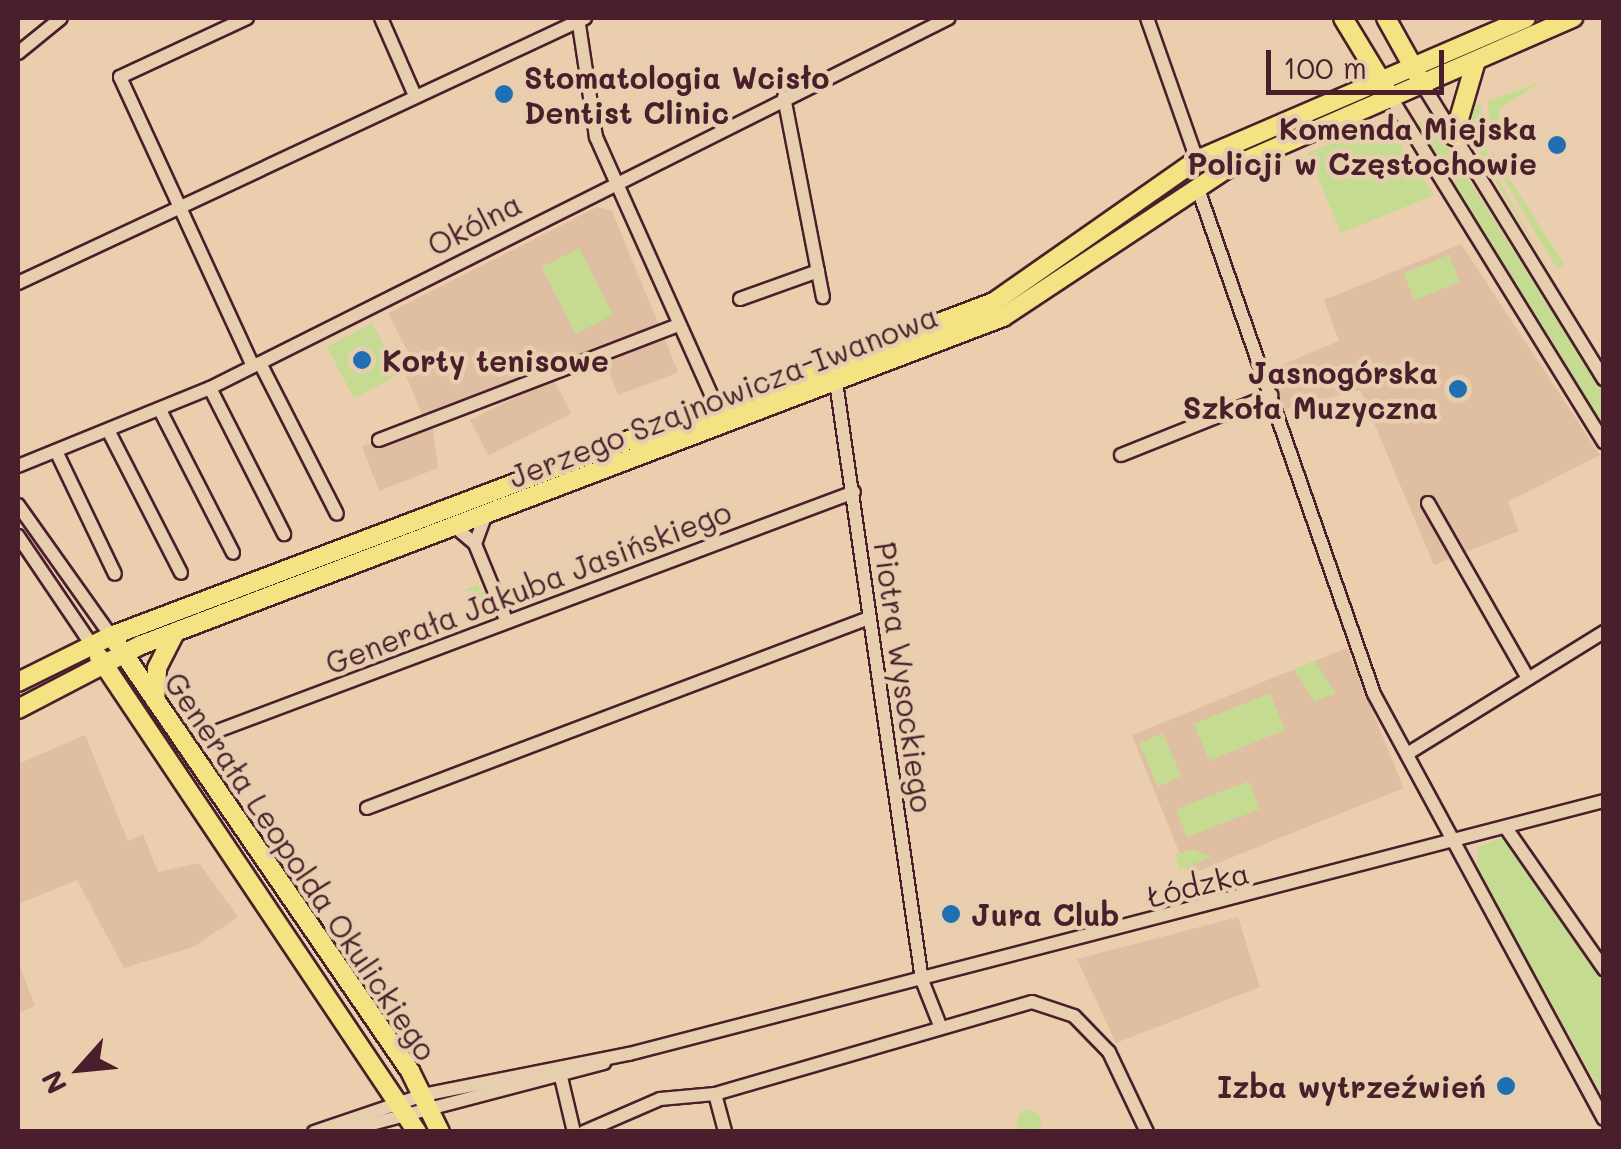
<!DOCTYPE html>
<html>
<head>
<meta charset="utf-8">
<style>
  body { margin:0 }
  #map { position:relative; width:1621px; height:1149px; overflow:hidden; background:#ebceae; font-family:Mali,sans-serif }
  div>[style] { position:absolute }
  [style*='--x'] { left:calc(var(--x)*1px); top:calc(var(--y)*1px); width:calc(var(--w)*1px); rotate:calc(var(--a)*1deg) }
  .built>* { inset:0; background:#e0bea2; transform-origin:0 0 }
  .green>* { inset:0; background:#c4db91; transform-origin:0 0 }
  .round { border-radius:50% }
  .roads { filter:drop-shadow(2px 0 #4a1f2b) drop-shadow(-2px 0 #4a1f2b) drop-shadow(0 2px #4a1f2b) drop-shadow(0 -2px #4a1f2b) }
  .minor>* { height:12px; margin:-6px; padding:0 6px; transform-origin:6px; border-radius:6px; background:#e7ceaf }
  .major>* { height:18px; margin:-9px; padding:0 9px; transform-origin:9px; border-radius:9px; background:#f4e382 }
  .dots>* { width:28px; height:28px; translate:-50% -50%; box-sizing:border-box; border:5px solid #e7ceaf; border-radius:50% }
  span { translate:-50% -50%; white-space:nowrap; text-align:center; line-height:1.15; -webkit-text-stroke:9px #e7ceaf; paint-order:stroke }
  .poi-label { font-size:30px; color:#4a1f2b; font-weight:700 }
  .left { translate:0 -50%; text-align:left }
  .right { translate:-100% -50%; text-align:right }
  .street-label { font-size:30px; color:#4a1f2b }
  .frame { position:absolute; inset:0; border:20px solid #4a1f2b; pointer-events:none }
  .north { position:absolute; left:30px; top:1019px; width:100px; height:100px; -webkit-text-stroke:8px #e7ceaf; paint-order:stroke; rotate:243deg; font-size:28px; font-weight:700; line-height:40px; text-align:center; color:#4a1f2b }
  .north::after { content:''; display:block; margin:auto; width:35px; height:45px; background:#4a1f2b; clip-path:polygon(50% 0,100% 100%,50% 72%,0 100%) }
  .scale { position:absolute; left:1266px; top:50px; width:178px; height:45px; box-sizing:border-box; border:5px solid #4a1f2b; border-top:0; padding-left:12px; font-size:30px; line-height:35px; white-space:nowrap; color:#4a1f2b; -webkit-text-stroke:8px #e7ceaf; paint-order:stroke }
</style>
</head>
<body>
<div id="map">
  <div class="built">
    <div style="clip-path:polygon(597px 207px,612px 211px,660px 328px,424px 420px,405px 373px,415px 366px,388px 313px)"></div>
    <div style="clip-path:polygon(1461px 244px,1600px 455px,1508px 502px,1519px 531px,1434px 565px,1360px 390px,1281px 410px,1267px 371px,1339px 341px,1324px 300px)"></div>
    <div style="left:664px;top:336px;width:39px;height:64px;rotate:69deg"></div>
    <div style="left:553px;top:378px;width:40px;height:93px;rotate:63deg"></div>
    <div style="clip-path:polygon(432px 422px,438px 468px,379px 491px,362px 446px)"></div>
    <div style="left:1347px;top:648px;width:151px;height:232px;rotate:68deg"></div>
    <div style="clip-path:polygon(85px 735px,128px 841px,143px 834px,158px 872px,199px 863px,238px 917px,193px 947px,124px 968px,77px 880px,18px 904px,18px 764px)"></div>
    <div style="clip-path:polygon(1238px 917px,1260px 987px,1116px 1043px,1077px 959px)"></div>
    <div style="clip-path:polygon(18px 962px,35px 1006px,18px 1013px)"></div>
  </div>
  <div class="green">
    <div style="clip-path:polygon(1541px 82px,1501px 108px,1492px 147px,1488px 101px)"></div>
    <div style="clip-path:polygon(1463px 101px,1481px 105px,1489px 162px,1552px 276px,1470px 138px)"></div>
    <div style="clip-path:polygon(1429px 117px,1603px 392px,1603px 431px,1415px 126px)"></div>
    <div style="clip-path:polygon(1369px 127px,1395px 136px,1434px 195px,1341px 233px,1308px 153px)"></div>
    <div style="clip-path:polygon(1492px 151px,1564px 264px,1557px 269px,1493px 161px)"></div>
    <div style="left:579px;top:248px;width:75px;height:42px;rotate:63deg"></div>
    <div style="left:1449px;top:255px;width:29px;height:49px;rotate:68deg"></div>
    <div style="left:372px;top:323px;width:58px;height:51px;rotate:62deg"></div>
    <div style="clip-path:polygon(477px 584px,496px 610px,473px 626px,482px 613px,474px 591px,464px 591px)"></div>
    <div style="clip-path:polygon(1315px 661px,1336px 693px,1315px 702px,1294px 669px)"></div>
    <div style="left:1270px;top:693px;width:40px;height:82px;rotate:68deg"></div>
    <div style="left:1163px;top:733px;width:47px;height:26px;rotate:67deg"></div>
    <div style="left:1249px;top:781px;width:30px;height:78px;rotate:69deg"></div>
    <div style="clip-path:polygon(1505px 836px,1603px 976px,1603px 1096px,1476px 867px,1479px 847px)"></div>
    <div style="clip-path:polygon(1192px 849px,1212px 857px,1180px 870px,1175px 855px)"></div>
    <div class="round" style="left:1017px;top:1110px;width:24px;height:24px"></div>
  </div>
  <div class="roads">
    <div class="minor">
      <div style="--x:247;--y:18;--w:140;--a:155.1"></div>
      <div style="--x:120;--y:77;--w:318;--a:65.3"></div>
      <div style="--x:381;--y:18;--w:85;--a:66.4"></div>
      <div style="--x:578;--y:18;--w:120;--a:81.4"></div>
      <div style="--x:596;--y:137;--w:291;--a:65.9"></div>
      <div style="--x:1147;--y:18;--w:151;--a:70.6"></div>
      <div style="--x:18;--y:53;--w:55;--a:-39.1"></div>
      <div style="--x:1421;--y:82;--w:349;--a:58.4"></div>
      <div style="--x:1390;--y:96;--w:407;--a:58.3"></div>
      <div style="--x:784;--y:97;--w:204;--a:79"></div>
      <div style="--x:1197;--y:186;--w:538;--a:70.79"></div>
      <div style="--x:1374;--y:694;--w:483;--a:61.6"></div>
      <div style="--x:18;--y:283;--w:626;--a:-25.05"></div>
      <div style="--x:740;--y:299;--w:83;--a:-19.7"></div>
      <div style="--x:260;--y:363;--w:169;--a:63"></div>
      <div style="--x:836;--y:382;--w:604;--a:81.82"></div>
      <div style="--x:922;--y:980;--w:46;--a:68.4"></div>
      <div style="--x:210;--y:388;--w:164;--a:63.1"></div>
      <div style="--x:161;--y:412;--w:158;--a:62.9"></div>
      <div style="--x:109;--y:432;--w:158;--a:62.9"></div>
      <div style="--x:379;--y:440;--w:321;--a:-21"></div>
      <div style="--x:56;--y:451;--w:136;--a:64.4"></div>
      <div style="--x:1121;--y:455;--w:162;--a:-21.8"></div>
      <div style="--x:18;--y:466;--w:207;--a:-22.1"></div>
      <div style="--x:210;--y:388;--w:826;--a:-26.6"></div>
      <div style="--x:1428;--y:503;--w:202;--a:60.3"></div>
      <div style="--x:18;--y:505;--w:161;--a:54.6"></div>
      <div style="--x:455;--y:527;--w:26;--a:40"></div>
      <div style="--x:475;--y:544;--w:84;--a:67.7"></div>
      <div style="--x:18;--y:536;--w:130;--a:55.9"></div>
      <div style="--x:475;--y:544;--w:30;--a:-70"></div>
      <div style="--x:220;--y:730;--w:677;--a:-20.58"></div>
      <div style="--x:1407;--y:754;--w:232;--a:-31.8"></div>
      <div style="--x:367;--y:808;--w:537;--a:-20.73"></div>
      <div style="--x:1506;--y:828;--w:172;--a:55.2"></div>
      <div style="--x:560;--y:1073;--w:61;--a:76.7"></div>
      <div style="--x:715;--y:1094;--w:39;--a:75"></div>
      <div style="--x:314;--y:1132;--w:115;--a:-18.7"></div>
      <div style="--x:423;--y:1095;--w:210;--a:-11.3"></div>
      <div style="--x:629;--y:1054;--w:1007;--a:-14.55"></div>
      <div style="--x:341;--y:1132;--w:272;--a:-14.7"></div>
      <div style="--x:584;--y:1132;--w:83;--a:-23.5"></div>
      <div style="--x:660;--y:1099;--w:55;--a:-5.2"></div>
      <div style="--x:715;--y:1094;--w:330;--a:-16.2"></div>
      <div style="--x:1032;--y:1002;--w:44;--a:18.4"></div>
      <div style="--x:1074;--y:1016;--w:50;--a:45.8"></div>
      <div style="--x:1109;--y:1052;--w:89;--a:64.6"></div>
    </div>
    <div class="major">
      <div style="--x:1343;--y:18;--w:81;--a:58.7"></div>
      <div style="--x:1386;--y:18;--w:64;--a:61"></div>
      <div style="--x:1454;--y:136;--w:78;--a:-73.7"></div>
      <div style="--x:117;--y:644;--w:518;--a:55.54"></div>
      <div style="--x:410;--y:1071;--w:68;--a:63.8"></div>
      <div style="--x:99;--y:657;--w:572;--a:56.2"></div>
      <div style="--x:18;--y:682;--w:104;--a:-26.3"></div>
      <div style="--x:111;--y:636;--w:944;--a:-20.72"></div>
      <div style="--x:994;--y:302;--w:248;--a:-35"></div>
      <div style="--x:1197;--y:160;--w:358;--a:-23.3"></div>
      <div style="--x:155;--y:700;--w:32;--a:-86"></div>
      <div style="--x:157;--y:668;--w:38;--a:-63"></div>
      <div style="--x:18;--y:709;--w:139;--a:-27.5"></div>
      <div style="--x:141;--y:645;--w:922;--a:-20.83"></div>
      <div style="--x:1003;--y:317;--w:268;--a:-33.5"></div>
      <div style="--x:1227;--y:169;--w:378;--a:-23.6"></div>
    </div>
  </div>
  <div class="dots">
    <div style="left:504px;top:94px;background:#1f6fb2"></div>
    <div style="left:1557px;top:145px;background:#1f6fb2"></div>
    <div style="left:362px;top:360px;background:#1f6fb2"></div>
    <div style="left:1458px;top:389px;background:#1f6fb2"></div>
    <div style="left:951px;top:914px;background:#1f6fb2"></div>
    <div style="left:1506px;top:1086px;background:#1f6fb2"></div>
  </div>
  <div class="poi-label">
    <span class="left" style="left:524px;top:94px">Stomatologia Wcisło<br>Dentist Clinic</span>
    <span class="right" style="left:1537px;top:145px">Komenda Miejska<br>Policji w Częstochowie</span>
    <span class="left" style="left:382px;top:360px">Korty tenisowe</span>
    <span class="right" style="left:1438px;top:389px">Jasnogórska<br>Szkoła Muzyczna</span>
    <span class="left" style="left:971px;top:914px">Jura Club</span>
    <span class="right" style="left:1486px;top:1086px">Izba wytrzeźwień</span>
  </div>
  <div class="street-label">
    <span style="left:474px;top:224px;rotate:-27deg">Okólna</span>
    <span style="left:723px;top:396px;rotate:-21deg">Jerzego Szajnowicza-Iwanowa</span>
    <span style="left:528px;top:587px;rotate:-21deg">Generała Jakuba Jasińskiego</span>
    <span style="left:904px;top:677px;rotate:82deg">Piotra Wysockiego</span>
    <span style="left:301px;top:866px;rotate:56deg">Generała Leopolda Okulickiego</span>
    <span style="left:1198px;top:884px;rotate:-14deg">Łódzka</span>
  </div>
  <div class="frame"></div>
  <div class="north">N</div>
  <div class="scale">100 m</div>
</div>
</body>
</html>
